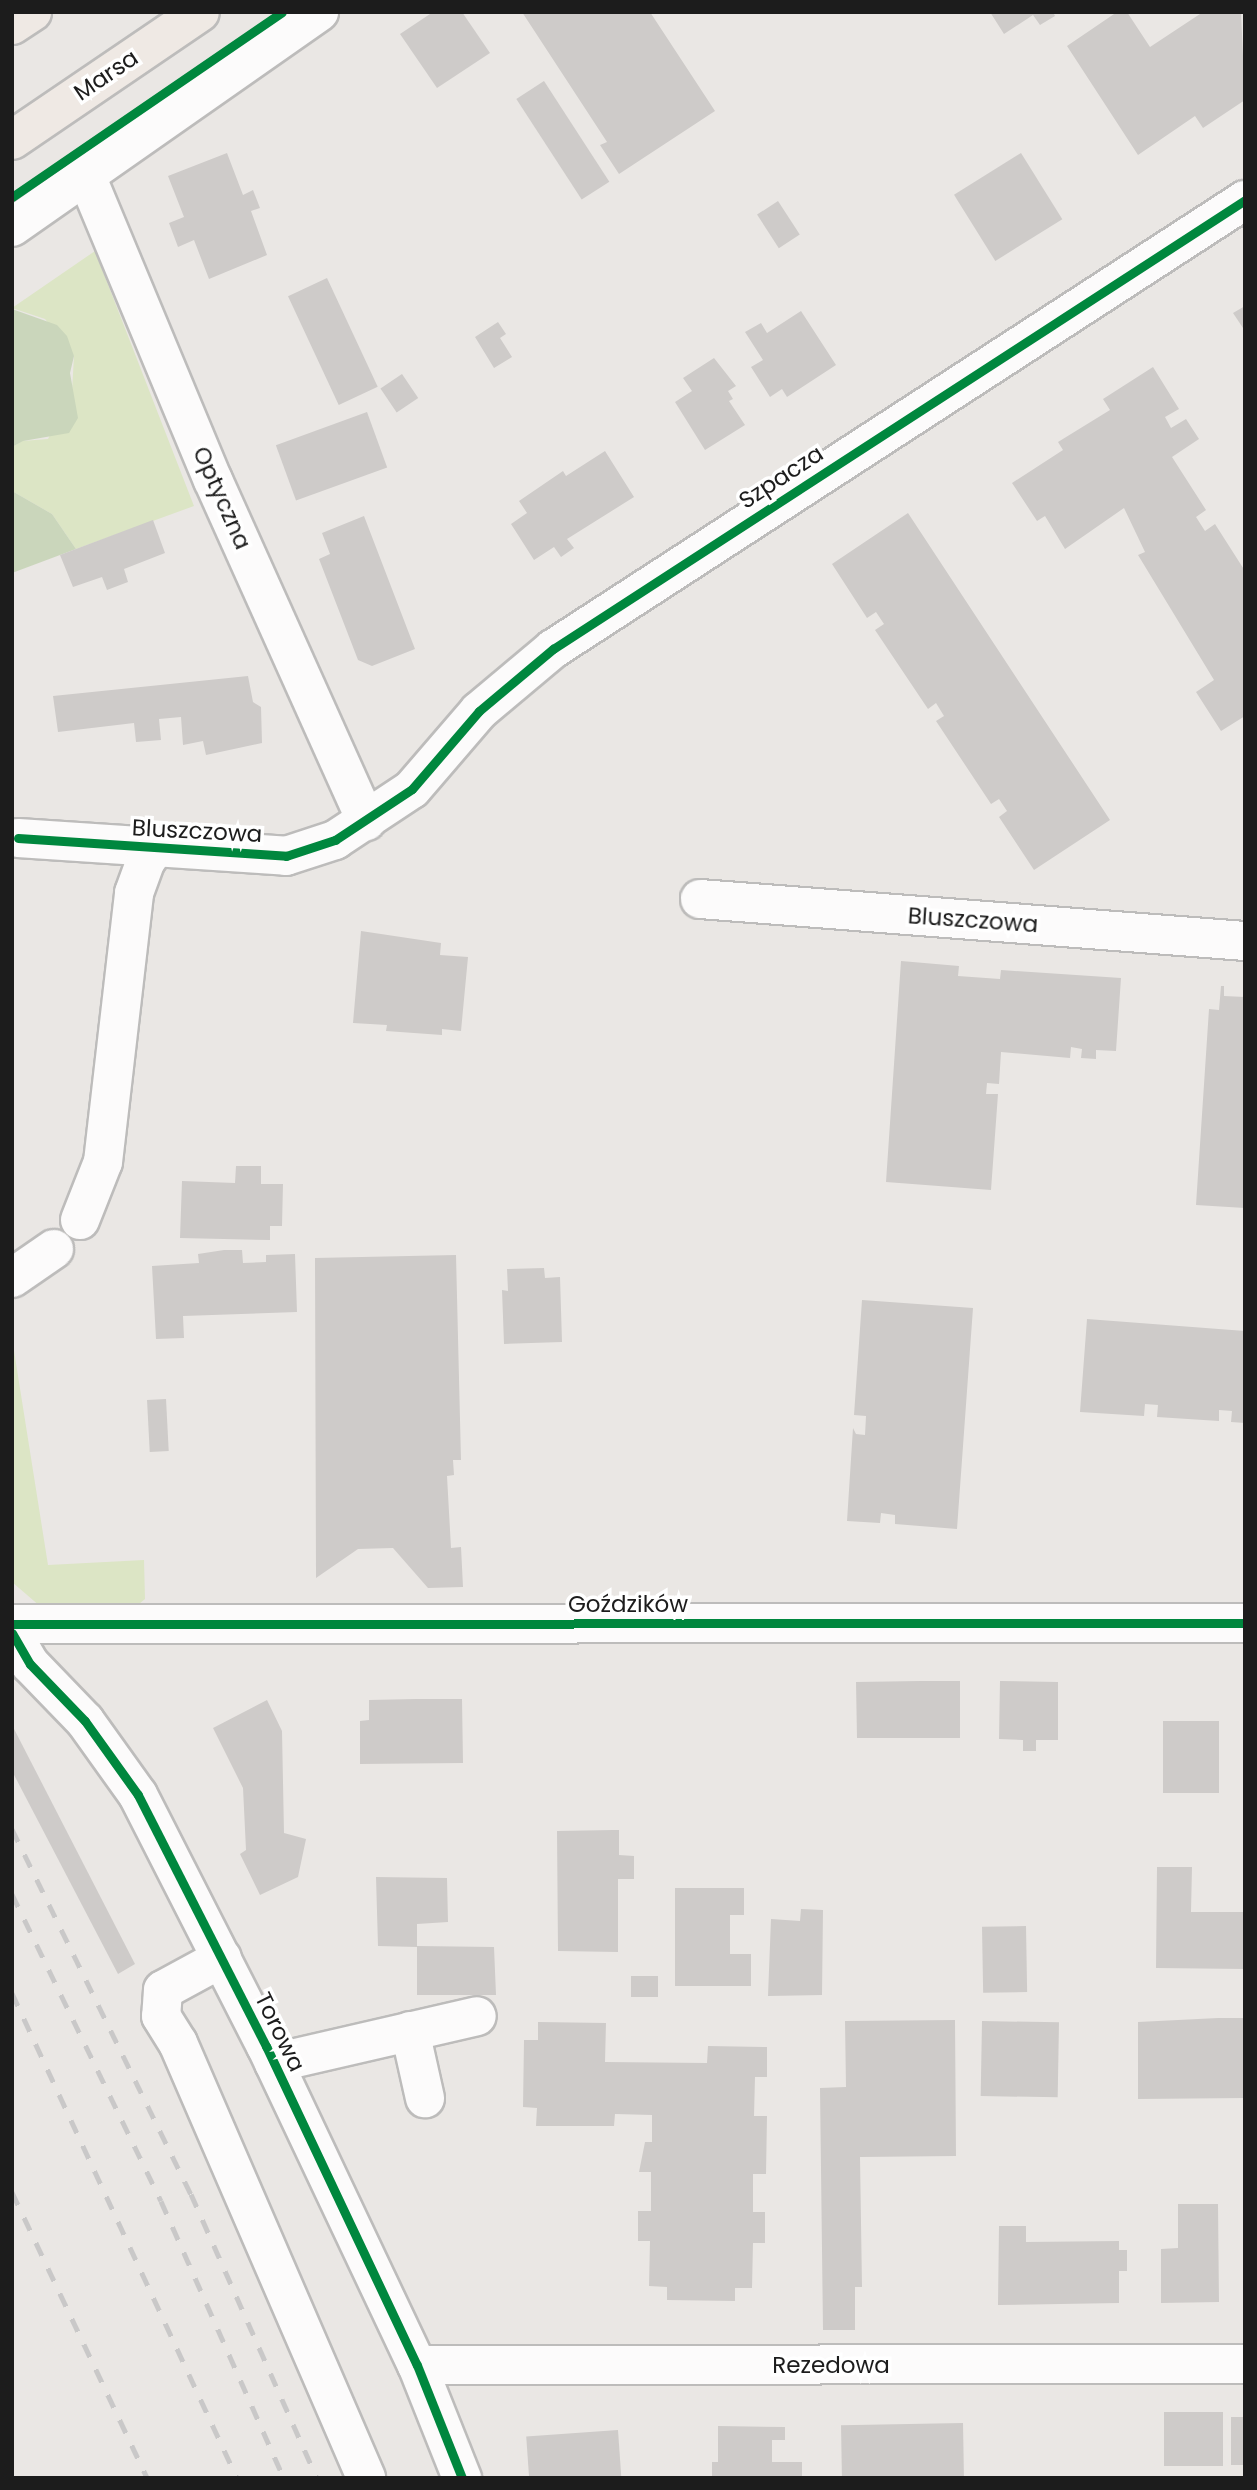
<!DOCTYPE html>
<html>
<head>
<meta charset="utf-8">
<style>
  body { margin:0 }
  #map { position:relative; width:1257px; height:2490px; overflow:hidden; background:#eae7e4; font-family:Poppins,sans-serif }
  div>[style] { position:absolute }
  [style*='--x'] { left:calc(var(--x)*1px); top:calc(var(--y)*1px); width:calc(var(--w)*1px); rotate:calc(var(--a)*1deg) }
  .grass>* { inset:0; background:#dce5c5 }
  .forest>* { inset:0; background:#cad6bb }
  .building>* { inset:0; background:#cecbc9; transform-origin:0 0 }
  .roads { filter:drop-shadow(2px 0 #bdbcbb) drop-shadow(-2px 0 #bdbcbb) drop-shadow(0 2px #bdbcbb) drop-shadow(0 -2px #bdbcbb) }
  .minor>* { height:38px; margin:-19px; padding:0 19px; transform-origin:19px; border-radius:19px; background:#fcfbfb }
  .major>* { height:38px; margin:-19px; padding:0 19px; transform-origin:19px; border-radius:19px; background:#efe9e4 }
  .rail>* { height:5px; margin-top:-2.5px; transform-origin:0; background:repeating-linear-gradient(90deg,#c9c8c8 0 14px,transparent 0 28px) }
  .cycleway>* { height:9px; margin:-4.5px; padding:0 4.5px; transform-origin:4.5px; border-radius:4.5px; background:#00873e }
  span { translate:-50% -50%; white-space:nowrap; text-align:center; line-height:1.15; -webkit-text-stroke:7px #fff; paint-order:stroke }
  .street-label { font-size:23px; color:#1c1c1c }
  .frame { position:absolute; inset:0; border:14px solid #1c1c1c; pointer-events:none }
</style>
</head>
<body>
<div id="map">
  <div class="grass">
    <div style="clip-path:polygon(95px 251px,194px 506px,76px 549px,52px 514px,12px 491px,12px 447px,22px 441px,48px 439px,72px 391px,74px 356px,45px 319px,12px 308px)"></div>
    <div style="clip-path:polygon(12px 1338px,48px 1565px,144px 1560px,145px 1599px,128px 1613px,41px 1607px,12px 1582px)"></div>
  </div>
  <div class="forest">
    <div style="clip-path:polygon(12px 309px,57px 325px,67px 336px,74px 356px,70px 373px,78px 418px,69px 433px,23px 441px,12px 447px)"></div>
    <div style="clip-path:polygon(12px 491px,52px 514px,76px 549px,12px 573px)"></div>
  </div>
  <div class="building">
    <div style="clip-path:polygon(433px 12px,462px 12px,490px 53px,437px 88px,400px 34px)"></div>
    <div style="clip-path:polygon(522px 12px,650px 12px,715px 111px,619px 174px,600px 145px,607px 142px)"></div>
    <div style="clip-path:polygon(990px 12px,1053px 12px,1055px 16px,1040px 25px,1033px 15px,1004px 34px)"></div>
    <div style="clip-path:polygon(1117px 12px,1127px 12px,1150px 47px,1203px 12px,1241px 12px,1245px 100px,1203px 128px,1195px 116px,1138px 155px,1067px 46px)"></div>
    <div style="left:544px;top:81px;width:120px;height:33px;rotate:57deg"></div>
    <div style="clip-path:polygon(227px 153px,243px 195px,253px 190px,260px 208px,251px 211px,267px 255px,209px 279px,194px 240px,178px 247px,169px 223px,184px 217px,168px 176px)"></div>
    <div style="left:1021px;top:153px;width:78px;height:79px;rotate:58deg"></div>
    <div style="left:778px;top:201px;width:40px;height:25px;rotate:57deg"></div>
    <div style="left:327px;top:278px;width:120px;height:43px;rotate:65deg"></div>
    <div style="clip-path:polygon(1245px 306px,1245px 331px,1233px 313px)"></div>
    <div style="clip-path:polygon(801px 311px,836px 365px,787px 397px,782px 389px,770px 397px,751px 367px,763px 360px,745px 332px,761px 323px,767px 333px)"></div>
    <div style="clip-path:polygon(498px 322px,506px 334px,500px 338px,512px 357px,494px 368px,475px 337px)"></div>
    <div style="clip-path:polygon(714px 358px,736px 386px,728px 391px,733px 399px,729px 401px,745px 425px,705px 450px,675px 402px,692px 391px,683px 378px)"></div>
    <div style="clip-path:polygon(1153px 367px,1179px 409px,1165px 417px,1171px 428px,1186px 419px,1199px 439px,1172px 457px,1206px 510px,1196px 517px,1205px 531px,1215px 524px,1245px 571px,1245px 716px,1221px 731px,1196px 692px,1214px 680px,1138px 555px,1145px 552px,1124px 508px,1065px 549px,1045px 516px,1037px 521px,1012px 483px,1063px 450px,1058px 442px,1110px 410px,1103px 399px)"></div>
    <div style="left:402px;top:374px;width:29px;height:26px;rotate:56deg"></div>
    <div style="left:367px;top:412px;width:59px;height:97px;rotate:70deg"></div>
    <div style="clip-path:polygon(605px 451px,634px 497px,567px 539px,574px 548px,561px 557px,554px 547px,534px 560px,511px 524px,527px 513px,519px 501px,563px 471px,566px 476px)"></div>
    <div style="clip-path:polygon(908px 513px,1110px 820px,1034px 870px,999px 817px,1007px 811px,999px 799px,991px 804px,936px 721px,944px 716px,936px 703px,928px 709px,875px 630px,884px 624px,876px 612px,867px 618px,832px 564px)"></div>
    <div style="clip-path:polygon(364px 516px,415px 649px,372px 666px,358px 660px,319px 559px,330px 554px,322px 533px)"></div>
    <div style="clip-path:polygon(153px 520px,165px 553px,124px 569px,128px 582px,107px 590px,102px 577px,73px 587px,60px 555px)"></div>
    <div style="clip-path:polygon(248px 676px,253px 702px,261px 707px,262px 743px,206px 755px,203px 741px,183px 745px,181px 717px,159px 719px,161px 740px,136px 742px,134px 723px,58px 732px,53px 696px)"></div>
    <div style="clip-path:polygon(361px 931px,441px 943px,440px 955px,468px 957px,461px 1031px,442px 1029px,442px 1035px,386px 1031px,387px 1025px,353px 1023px)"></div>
    <div style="clip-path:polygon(901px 961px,959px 966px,958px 976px,1000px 979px,1001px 970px,1121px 978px,1116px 1051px,1096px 1050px,1096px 1059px,1081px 1058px,1082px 1049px,1071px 1047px,1070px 1058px,1001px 1052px,999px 1084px,987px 1083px,986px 1094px,998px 1094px,991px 1190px,886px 1182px)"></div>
    <div style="clip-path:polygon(1221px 986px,1224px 986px,1224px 996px,1245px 997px,1245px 1208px,1196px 1205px,1209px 1009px,1219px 1010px)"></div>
    <div style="clip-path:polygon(236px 1166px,261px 1166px,261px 1184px,283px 1184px,282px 1226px,270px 1226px,270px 1240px,180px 1238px,182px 1181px,235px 1183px)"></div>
    <div style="clip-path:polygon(224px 1250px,242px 1250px,243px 1263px,266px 1262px,266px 1255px,295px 1254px,297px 1312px,183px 1316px,184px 1338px,156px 1339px,152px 1266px,199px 1263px,198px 1254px)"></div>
    <div style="clip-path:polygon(456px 1255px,461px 1460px,453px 1460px,454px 1475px,447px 1476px,451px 1548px,461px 1547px,463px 1587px,428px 1588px,393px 1548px,358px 1549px,316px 1578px,315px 1258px)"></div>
    <div style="clip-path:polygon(544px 1268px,545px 1278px,560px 1277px,562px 1342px,504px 1344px,502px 1290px,508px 1291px,507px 1269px)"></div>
    <div style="clip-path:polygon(862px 1300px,973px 1308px,957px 1529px,895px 1524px,895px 1515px,881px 1513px,880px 1523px,847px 1521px,853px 1428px,856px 1434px,865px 1435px,866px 1416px,854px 1415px)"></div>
    <div style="clip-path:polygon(1087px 1319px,1245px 1331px,1245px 1423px,1231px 1422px,1232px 1411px,1219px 1410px,1219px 1421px,1157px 1417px,1158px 1405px,1145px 1404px,1144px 1416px,1080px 1412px)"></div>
    <div style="left:166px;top:1399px;width:52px;height:19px;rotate:87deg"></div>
    <div style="clip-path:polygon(920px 1681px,960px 1681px,960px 1738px,857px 1738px,856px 1682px)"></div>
    <div style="clip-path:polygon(1000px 1681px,1058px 1682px,1058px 1740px,1036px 1740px,1036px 1751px,1023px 1751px,1023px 1740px,999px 1739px)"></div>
    <div style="clip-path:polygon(416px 1699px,462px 1699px,463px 1763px,360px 1764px,360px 1721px,369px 1720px,369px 1700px)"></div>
    <div style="clip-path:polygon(267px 1700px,282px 1731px,284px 1833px,306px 1839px,298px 1877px,260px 1895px,240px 1854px,246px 1850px,243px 1788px,213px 1728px)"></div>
    <div style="left:1163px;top:1721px;width:56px;height:72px"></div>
    <div style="clip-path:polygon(12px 1725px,135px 1964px,118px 1974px,12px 1771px)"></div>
    <div style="clip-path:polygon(613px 1830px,619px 1830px,619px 1855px,634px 1856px,634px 1879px,618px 1879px,618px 1952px,558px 1951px,557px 1831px)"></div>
    <div style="clip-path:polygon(1157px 1867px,1192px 1867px,1191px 1912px,1245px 1912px,1245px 1969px,1156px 1968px)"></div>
    <div style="clip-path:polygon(376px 1877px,447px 1878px,448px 1922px,417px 1924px,417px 1946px,494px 1947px,496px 1995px,417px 1995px,417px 1947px,378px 1946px)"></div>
    <div style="clip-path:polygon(675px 1888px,744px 1888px,744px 1915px,730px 1915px,730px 1954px,751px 1954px,751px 1986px,675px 1986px)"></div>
    <div style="clip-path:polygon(801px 1909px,823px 1910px,822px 1995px,768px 1996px,771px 1919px,800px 1921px)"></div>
    <div style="left:1026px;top:1926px;width:66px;height:44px;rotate:89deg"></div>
    <div style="left:631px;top:1976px;width:27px;height:21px"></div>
    <div style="clip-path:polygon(1218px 2018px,1245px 2018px,1245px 2098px,1138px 2099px,1138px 2022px)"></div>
    <div style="clip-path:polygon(955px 2020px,956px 2156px,860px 2157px,862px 2287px,855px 2287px,855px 2330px,823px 2330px,820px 2088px,846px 2087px,845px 2021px)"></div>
    <div style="left:982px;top:2021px;width:77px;height:75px;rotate:1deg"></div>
    <div style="clip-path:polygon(538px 2022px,606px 2023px,605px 2062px,707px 2063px,708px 2046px,767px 2047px,767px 2077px,755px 2077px,754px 2116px,767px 2116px,766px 2174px,753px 2174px,753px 2212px,765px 2212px,765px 2243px,753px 2243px,752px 2288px,735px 2288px,735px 2301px,667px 2300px,667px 2287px,649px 2286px,650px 2241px,638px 2241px,638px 2211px,651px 2211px,651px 2172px,639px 2172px,645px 2142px,652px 2142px,652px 2115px,615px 2114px,614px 2126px,536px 2126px,537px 2108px,523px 2107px,524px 2040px,538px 2040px)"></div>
    <div style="clip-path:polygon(1178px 2204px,1218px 2204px,1219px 2302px,1161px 2303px,1161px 2249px,1178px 2248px)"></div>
    <div style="clip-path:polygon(999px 2226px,1026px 2226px,1026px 2242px,1119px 2241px,1119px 2250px,1127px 2250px,1127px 2271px,1119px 2271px,1119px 2303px,998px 2305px)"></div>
    <div style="left:1164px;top:2412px;width:59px;height:54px"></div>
    <div style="left:1231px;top:2417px;width:14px;height:48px"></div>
    <div style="left:963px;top:2423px;width:55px;height:122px;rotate:89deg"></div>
    <div style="clip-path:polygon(718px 2426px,785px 2427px,785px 2440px,772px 2440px,772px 2462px,802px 2462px,802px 2478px,712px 2478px,712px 2462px,718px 2462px)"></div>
    <div style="left:618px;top:2430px;width:48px;height:92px;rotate:86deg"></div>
  </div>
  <div class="roads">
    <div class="minor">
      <div style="--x:85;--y:173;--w:333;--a:67.4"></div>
      <div style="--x:213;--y:480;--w:374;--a:65.8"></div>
      <div style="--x:12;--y:227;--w:375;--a:-35"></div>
      <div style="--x:18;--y:838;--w:269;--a:3.8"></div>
      <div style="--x:286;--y:856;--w:52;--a:-18.1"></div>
      <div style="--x:335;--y:840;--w:92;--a:-33.5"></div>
      <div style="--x:412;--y:789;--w:103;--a:-49.3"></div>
      <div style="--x:479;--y:711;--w:97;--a:-40"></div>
      <div style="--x:553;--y:649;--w:825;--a:-32.98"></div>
      <div style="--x:700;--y:899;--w:547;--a:4.41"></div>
      <div style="--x:80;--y:1220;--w:62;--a:-68.4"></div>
      <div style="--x:103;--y:1162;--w:271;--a:-83.4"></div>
      <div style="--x:134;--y:893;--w:33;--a:-70"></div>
      <div style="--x:145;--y:862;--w:17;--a:-54"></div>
      <div style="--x:12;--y:1278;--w:51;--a:-34.6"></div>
      <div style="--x:12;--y:1624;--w:1233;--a:-0.05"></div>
      <div style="--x:12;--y:1633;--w:36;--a:60"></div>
      <div style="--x:30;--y:1664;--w:79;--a:46"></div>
      <div style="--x:85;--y:1721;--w:91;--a:54.4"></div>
      <div style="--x:138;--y:1795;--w:282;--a:63"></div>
      <div style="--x:266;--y:2046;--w:353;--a:64.7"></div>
      <div style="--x:417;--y:2365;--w:122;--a:68.3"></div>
      <div style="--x:222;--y:1958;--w:67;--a:151.5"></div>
      <div style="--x:163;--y:1990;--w:26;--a:94"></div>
      <div style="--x:161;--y:2016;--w:32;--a:58"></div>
      <div style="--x:178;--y:2043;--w:474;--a:66.6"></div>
      <div style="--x:410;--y:2031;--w:69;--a:77.4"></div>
      <div style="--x:274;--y:2063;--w:208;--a:-13"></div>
      <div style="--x:417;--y:2365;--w:828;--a:-0.07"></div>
    </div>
    <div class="major">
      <div style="--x:12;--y:25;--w:24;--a:-33"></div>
      <div style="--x:12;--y:140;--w:227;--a:-34.2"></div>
    </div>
  </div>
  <div class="rail">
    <div style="--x:12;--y:1829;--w:407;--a:63.9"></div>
    <div style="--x:191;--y:2194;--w:311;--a:66.1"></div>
    <div style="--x:12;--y:1894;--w:341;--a:64.1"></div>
    <div style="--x:161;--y:2201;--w:303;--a:66.1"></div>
    <div style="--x:12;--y:1993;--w:535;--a:65.11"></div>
    <div style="--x:12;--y:2192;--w:316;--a:64.7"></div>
  </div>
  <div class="cycleway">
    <div style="--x:12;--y:197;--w:327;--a:-34.4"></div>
    <div style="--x:18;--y:838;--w:269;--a:3.8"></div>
    <div style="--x:286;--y:856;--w:52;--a:-18.1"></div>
    <div style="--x:335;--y:840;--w:92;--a:-33.5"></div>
    <div style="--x:412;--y:789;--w:103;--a:-49.3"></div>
    <div style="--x:479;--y:711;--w:97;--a:-40"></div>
    <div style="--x:553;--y:649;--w:825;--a:-32.98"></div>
    <div style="--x:12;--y:1624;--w:1233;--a:-0.05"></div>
    <div style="--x:12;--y:1633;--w:36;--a:60"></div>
    <div style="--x:30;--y:1664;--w:79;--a:46"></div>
    <div style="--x:85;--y:1721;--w:91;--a:54.4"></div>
    <div style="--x:138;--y:1795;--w:282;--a:63"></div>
    <div style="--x:266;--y:2046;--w:353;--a:64.7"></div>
    <div style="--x:417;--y:2365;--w:122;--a:68.3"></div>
  </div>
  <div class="street-label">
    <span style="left:106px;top:75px;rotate:-34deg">Marsa</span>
    <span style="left:781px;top:477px;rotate:-33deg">Szpacza</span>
    <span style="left:222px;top:498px;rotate:66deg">Optyczna</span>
    <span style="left:197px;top:831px;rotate:3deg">Bluszczowa</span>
    <span style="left:973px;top:920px;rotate:4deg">Bluszczowa</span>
    <span style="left:628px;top:1604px">Goździków</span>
    <span style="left:280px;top:2032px;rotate:64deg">Torowa</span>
    <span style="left:831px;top:2365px">Rezedowa</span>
  </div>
  <div class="frame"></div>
</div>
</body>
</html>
